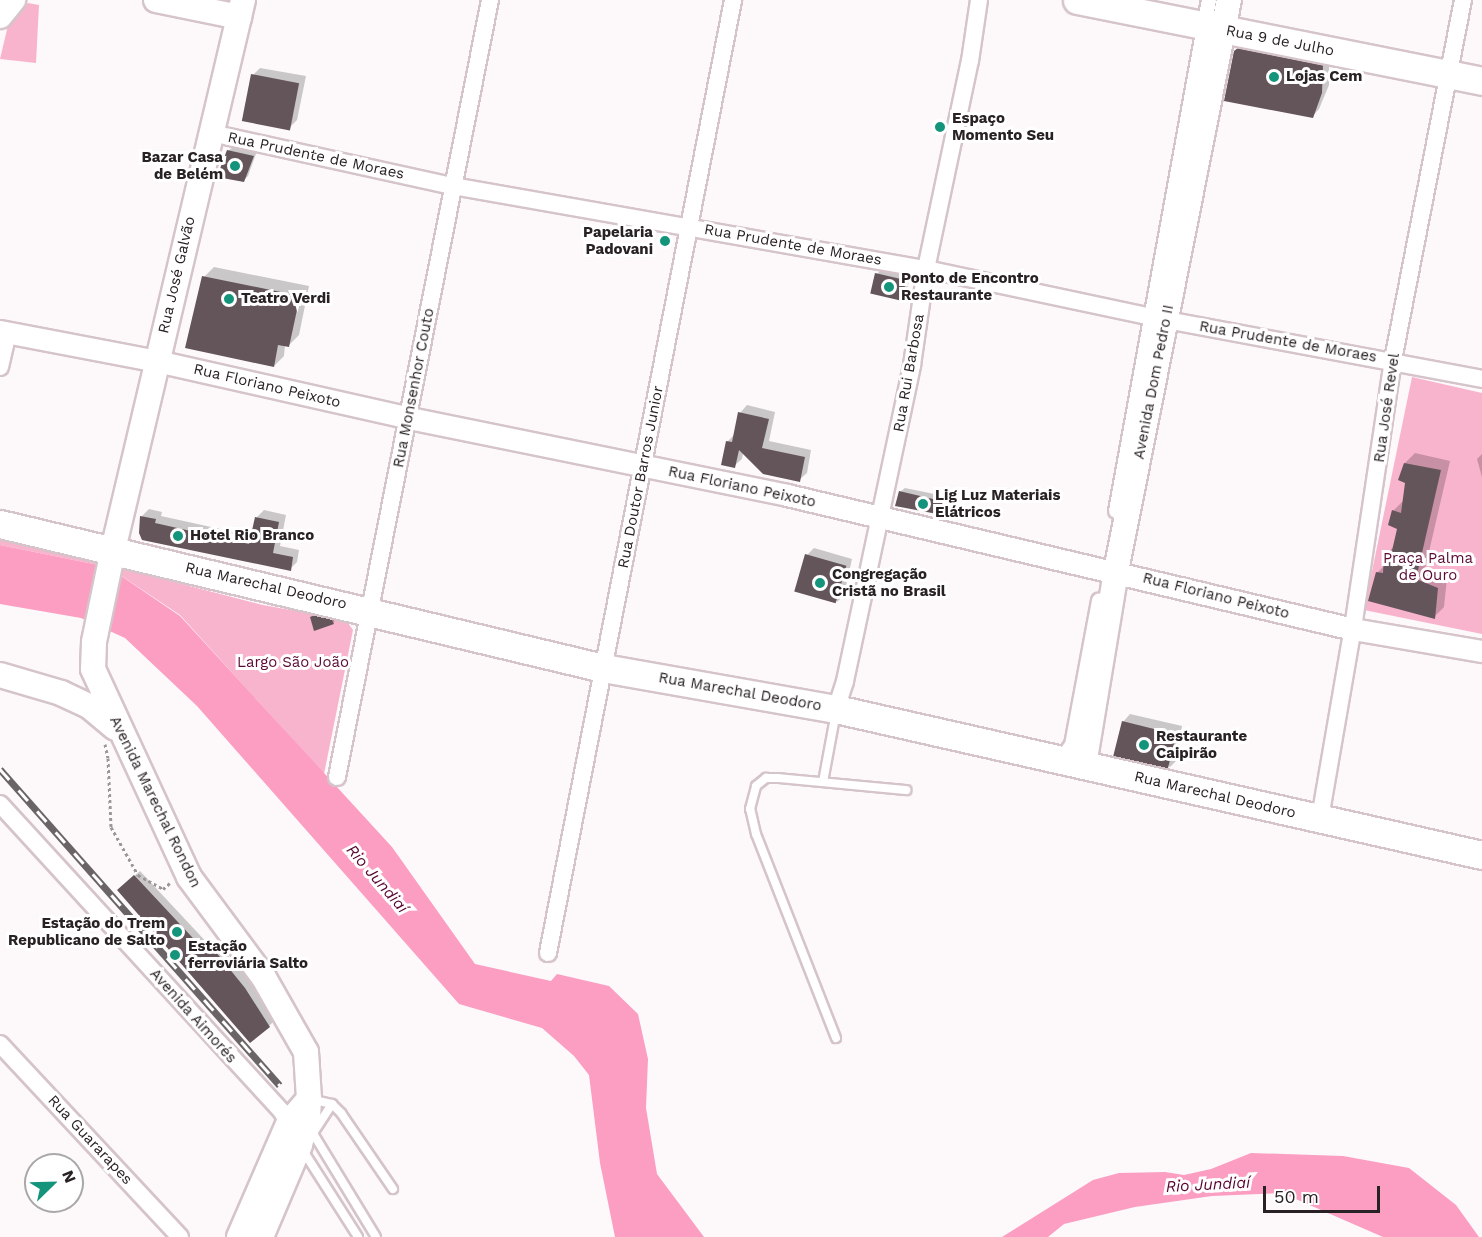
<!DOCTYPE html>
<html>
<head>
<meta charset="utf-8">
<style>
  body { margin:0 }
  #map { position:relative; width:1482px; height:1237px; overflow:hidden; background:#fdf9fb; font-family:"Work Sans",sans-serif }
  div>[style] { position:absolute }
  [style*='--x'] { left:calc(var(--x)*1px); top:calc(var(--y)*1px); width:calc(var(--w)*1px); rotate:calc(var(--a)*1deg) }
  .green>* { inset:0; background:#f9b4cd }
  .water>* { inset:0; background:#fb9ec2 }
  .shadow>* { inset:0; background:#0003 }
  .building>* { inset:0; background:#64555a; transform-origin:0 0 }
  .path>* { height:3px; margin-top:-1.5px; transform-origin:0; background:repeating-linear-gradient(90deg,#9b9698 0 3px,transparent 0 6px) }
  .roads { filter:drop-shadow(2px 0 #d5c4ca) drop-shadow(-2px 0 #d5c4ca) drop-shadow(0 2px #d5c4ca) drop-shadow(0 -2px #d5c4ca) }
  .service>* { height:8px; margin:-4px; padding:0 4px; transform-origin:4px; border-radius:4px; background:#fff }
  .pedestrian>* { height:14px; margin:-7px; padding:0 7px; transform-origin:7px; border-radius:7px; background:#fff }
  .minor>* { height:16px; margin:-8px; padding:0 8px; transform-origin:8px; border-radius:8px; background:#fff }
  .tertiary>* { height:21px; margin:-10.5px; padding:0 10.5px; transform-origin:10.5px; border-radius:10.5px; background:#fff }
  .secondary>* { height:24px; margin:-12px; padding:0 12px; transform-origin:12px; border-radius:12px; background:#fff }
  .primary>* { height:27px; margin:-13.5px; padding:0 13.5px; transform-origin:13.5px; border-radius:13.5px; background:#fff }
  .rail>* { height:7px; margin-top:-3.5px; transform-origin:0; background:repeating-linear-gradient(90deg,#fff 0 14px,#6a6466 0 28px); box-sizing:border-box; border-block:2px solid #6a6466 }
  .dots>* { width:16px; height:16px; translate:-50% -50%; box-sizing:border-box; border:3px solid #fff; border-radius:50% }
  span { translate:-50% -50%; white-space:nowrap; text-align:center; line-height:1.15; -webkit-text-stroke:6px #fff; paint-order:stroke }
  .street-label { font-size:15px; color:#292225 }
  .poi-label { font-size:15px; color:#292225; font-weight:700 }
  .left { translate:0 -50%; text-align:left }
  .right { translate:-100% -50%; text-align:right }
  .park-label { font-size:15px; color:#5b0934 }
  .water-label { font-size:16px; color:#580431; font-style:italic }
  .north { position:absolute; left:24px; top:1153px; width:60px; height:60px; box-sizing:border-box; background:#fff; border:2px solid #a9a7a8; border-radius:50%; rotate:67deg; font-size:16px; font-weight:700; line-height:24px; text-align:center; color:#292225 }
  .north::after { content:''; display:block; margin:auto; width:21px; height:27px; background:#15947c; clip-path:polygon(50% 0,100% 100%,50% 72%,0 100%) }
  .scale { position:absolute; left:1263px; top:1186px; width:117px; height:27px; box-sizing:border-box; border:3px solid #292225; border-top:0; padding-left:8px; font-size:18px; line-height:21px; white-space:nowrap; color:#292225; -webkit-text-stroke:4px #fff; paint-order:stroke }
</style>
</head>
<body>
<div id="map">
  <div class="green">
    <div style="clip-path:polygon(28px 3px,39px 5px,36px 63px,0 59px,9px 21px)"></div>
    <div style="clip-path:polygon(1412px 377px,1482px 393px,1482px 634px,1364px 610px)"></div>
    <div style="clip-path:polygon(0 537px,263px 605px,346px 620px,353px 630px,324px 774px,180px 615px,108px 567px,0 545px)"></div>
  </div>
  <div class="water">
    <div style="clip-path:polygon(0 545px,108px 567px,180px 616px,392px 847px,475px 964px,551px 981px,557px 974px,609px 986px,638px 1014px,648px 1059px,646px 1108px,657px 1174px,704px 1237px,615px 1237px,600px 1163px,589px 1075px,574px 1056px,542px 1028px,459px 1004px,197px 706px,125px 638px,81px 618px,0 604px)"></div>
    <div style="clip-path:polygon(1251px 1153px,1343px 1156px,1409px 1168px,1456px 1205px,1479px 1237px,1383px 1237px,1282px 1193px,1212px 1196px,1135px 1207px,1064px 1224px,1048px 1237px,1002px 1237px,1093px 1180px,1119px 1173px,1165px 1172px,1184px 1175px,1211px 1169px)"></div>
  </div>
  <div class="shadow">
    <div style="clip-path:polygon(1243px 44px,1329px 58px,1329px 85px,1319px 109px,1312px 117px,1235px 51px)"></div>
    <div style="clip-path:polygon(260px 68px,306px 76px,297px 120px,290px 127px,253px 75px)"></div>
    <div style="clip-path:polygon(233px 147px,257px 151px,248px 176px,243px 181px,228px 151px)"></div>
    <div style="clip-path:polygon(214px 267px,309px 286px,299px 335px,289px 345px,285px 345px,284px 356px,274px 366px,204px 277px)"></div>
    <div style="clip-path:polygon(881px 270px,910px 276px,906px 294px,902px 299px,877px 274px)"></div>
    <div style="clip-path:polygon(747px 405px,775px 412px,769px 441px,811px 450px,807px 473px,799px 480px,743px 453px,742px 459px,734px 466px,727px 442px,735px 434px,740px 413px)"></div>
    <div style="clip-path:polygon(1415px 453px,1450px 461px,1425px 569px,1447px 578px,1444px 607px,1434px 617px,1377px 573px,1385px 565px,1386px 555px,1394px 546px,1398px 528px,1393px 511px,1403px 501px,1407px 482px,1405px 463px)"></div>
    <div style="clip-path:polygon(1482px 454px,1482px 477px,1477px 459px)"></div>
    <div style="clip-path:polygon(905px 488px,954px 498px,952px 509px,948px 514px,900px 492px)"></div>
    <div style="clip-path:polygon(149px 509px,162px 512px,161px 516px,252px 536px,257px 517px,264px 510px,286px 515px,280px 546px,299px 550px,297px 562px,290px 569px,143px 538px,142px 516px)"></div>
    <div style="clip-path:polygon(814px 548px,852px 559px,844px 595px,837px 602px,807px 555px)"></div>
    <div style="clip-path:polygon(316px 613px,338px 618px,333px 623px,311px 618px)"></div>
    <div style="clip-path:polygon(1130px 714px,1182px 726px,1177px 760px,1170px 767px,1123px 722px)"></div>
    <div style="clip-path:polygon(140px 871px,211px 947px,217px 942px,250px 982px,274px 1021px,269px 1026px,119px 890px)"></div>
  </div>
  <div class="building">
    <div style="clip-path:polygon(1238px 48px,1323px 65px,1322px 93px,1313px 118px,1224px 101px,1234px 51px)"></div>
    <div style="left:251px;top:74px;width:49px;height:48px;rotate:11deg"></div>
    <div style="clip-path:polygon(227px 150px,254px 156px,244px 182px,217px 177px)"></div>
    <div style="left:875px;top:273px;width:32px;height:21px;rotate:13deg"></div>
    <div style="clip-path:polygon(202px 276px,300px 296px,289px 347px,278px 345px,274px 367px,185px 348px)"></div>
    <div style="clip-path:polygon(738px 412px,769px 419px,762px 448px,805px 457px,800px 482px,763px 474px,739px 450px,735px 468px,721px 465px,726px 441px,732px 442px)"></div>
    <div style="clip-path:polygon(1404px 463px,1441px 470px,1416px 579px,1438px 588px,1435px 619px,1368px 601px,1376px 572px,1383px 573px,1384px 554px,1391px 555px,1397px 529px,1388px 525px,1392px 510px,1401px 513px,1405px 483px,1398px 480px)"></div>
    <div style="clip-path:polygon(899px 491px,950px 503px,948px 516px,895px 506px)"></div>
    <div style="clip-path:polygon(140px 516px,156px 519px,155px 523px,249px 544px,255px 517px,279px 522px,273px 553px,293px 557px,291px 571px,142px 540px,139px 533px)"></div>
    <div style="left:805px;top:554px;width:43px;height:39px;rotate:16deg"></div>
    <div style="clip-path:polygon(315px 615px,332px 620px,334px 624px,314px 631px,310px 617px)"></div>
    <div style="left:1122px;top:721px;width:56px;height:36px;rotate:14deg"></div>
    <div style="clip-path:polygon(134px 875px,205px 951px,211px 946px,245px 988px,270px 1027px,250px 1043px,117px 890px)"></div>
  </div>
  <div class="path">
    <div style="--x:105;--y:744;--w:14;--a:78"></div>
    <div style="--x:108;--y:758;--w:69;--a:87.5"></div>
    <div style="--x:111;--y:827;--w:55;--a:60.6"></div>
    <div style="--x:138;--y:875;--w:29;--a:29"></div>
    <div style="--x:163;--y:889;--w:9;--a:-41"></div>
  </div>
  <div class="roads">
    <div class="service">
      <div style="--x:823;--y:782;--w:71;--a:-79.5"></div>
      <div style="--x:836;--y:1038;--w:219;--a:-111.4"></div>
      <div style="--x:756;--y:834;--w:26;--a:-103"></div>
      <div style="--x:750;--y:809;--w:24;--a:-75"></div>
      <div style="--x:756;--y:786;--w:13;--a:-39"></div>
      <div style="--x:766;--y:778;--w:12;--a:0"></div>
      <div style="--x:778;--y:778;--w:129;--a:5.4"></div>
      <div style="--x:310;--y:1099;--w:23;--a:13"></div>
      <div style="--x:332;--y:1104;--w:13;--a:45"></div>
      <div style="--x:341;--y:1113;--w:92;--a:55.6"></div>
      <div style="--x:332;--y:1104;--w:33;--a:123"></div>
      <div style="--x:314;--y:1132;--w:3;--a:90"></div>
      <div style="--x:314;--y:1135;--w:119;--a:58.7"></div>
      <div style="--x:302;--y:1149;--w:104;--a:57.5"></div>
    </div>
    <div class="pedestrian">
      <div style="--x:1116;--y:511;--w:519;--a:-79.69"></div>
      <div style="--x:1061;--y:760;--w:19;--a:-54"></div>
      <div style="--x:1072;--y:745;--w:147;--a:-79.4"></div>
    </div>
    <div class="minor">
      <div style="--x:211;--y:133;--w:248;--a:12.4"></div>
      <div style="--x:453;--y:186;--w:480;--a:10"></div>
      <div style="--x:926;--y:269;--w:230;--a:12"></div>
      <div style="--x:1151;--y:317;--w:337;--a:10.6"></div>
      <div style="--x:0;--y:367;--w:35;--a:-77"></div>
      <div style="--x:836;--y:709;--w:29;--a:-72"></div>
      <div style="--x:845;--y:681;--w:323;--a:-78"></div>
      <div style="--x:912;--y:365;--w:97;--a:-81.7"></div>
      <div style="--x:926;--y:269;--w:213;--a:-78.1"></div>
      <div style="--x:970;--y:61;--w:62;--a:-81.6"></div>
      <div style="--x:337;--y:777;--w:792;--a:-78.86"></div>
      <div style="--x:0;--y:804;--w:418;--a:47.5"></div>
      <div style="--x:282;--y:1112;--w:22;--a:60"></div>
      <div style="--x:1320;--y:818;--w:200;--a:-80.2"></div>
      <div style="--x:1354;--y:621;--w:264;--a:-81.5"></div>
      <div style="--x:1393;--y:360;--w:367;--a:-79"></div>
      <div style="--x:548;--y:953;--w:971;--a:-79.01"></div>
      <div style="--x:0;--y:1044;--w:264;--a:47"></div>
    </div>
    <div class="tertiary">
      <div style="--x:0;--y:331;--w:160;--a:10.8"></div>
      <div style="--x:157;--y:361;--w:258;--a:12.7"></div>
      <div style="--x:409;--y:418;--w:386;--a:11.5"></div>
      <div style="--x:787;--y:495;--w:582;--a:13.32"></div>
      <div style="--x:1353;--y:629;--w:131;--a:9.7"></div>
    </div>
    <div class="secondary">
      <div style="--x:156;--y:0;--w:85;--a:11.6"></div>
      <div style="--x:243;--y:0;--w:565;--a:103.3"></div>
      <div style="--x:113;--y:550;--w:94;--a:101.7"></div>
      <div style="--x:94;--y:642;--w:27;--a:92"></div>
      <div style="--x:93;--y:669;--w:229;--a:65.2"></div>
      <div style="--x:189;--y:877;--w:126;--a:53.4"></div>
      <div style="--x:264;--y:978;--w:85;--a:60.4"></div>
      <div style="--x:306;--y:1052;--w:47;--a:86.3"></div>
      <div style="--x:309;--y:1099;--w:19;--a:93"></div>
      <div style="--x:308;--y:1118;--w:28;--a:107"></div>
      <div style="--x:300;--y:1145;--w:100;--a:113"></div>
      <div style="--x:0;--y:16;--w:21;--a:-51"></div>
      <div style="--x:0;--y:675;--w:64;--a:16.4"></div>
      <div style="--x:61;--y:693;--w:31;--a:25"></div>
      <div style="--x:89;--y:706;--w:34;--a:40"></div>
      <div style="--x:1084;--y:765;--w:197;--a:-80.6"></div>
      <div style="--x:1116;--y:571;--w:582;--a:-78.81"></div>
      <div style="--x:239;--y:1237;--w:125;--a:-66.5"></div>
      <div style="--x:289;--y:1122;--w:30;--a:-49"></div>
    </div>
    <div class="primary">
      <div style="--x:1077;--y:0;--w:413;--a:11.3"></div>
      <div style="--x:0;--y:524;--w:620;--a:13.43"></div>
      <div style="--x:603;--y:668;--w:237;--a:10"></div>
      <div style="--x:836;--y:709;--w:662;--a:12.74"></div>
    </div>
  </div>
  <div class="rail">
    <div style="--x:0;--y:769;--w:422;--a:48.5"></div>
  </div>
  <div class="dots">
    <div style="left:1274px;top:77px;background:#15947c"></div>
    <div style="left:940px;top:127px;background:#15947c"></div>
    <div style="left:235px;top:166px;background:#15947c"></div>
    <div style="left:665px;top:241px;background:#15947c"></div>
    <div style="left:889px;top:287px;background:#15947c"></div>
    <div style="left:229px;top:299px;background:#15947c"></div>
    <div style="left:923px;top:504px;background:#15947c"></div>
    <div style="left:178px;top:536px;background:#15947c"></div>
    <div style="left:820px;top:583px;background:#15947c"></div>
    <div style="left:1144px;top:745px;background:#15947c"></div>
    <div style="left:177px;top:932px;background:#15947c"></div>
    <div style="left:175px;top:955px;background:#15947c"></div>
  </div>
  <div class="street-label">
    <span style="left:1280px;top:41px;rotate:11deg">Rua 9 de Julho</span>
    <span style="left:316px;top:156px;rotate:12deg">Rua Prudente de Moraes</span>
    <span style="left:793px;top:245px;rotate:10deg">Rua Prudente de Moraes</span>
    <span style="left:177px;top:275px;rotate:-77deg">Rua José Galvão</span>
    <span style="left:1288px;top:342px;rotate:10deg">Rua Prudente de Moraes</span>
    <span style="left:909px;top:373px;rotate:-80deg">Rua Rui Barbosa</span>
    <span style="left:1154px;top:382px;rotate:-79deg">Avenida Dom Pedro II</span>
    <span style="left:267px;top:386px;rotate:13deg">Rua Floriano Peixoto</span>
    <span style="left:414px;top:388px;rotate:-79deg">Rua Monsenhor Couto</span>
    <span style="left:1387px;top:408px;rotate:-82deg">Rua José Revel</span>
    <span style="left:641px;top:477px;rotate:-79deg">Rua Doutor Barros Junior</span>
    <span style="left:742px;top:487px;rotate:12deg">Rua Floriano Peixoto</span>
    <span style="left:266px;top:586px;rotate:13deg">Rua Marechal Deodoro</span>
    <span style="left:1216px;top:596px;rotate:14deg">Rua Floriano Peixoto</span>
    <span style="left:740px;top:692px;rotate:10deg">Rua Marechal Deodoro</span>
    <span style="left:1215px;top:795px;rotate:13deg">Rua Marechal Deodoro</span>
    <span style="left:155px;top:802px;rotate:64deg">Avenida Marechal Rondon</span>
    <span style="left:193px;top:1016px;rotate:48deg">Avenida Aimorés</span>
    <span style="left:90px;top:1140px;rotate:47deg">Rua Guararapes</span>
  </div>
  <div class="poi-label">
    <span class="left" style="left:1286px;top:77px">Lojas Cem</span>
    <span class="left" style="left:952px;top:127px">Espaço<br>Momento Seu</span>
    <span class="right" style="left:223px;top:166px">Bazar Casa<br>de Belém</span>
    <span class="right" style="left:653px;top:241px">Papelaria<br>Padovani</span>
    <span class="left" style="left:901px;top:287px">Ponto de Encontro<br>Restaurante</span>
    <span class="left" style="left:241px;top:299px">Teatro Verdi</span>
    <span class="left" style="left:935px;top:504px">Lig Luz Materiais<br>Elátricos</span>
    <span class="left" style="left:190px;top:536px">Hotel Rio Branco</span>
    <span class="left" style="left:832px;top:583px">Congregação<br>Cristã no Brasil</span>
    <span class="left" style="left:1156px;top:745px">Restaurante<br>Caipirão</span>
    <span class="right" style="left:165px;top:932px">Estação do Trem<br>Republicano de Salto</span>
    <span class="left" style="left:188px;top:955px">Estação<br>ferroviária Salto</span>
  </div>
  <div class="park-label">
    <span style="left:1428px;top:567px">Praça Palma<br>de Ouro</span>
    <span style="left:293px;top:663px">Largo São João</span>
  </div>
  <div class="water-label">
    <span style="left:377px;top:879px;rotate:49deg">Rio Jundiaí</span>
    <span style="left:1208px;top:1185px;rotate:-3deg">Rio Jundiaí</span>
  </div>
  <div class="north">N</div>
  <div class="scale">50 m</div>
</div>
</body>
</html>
